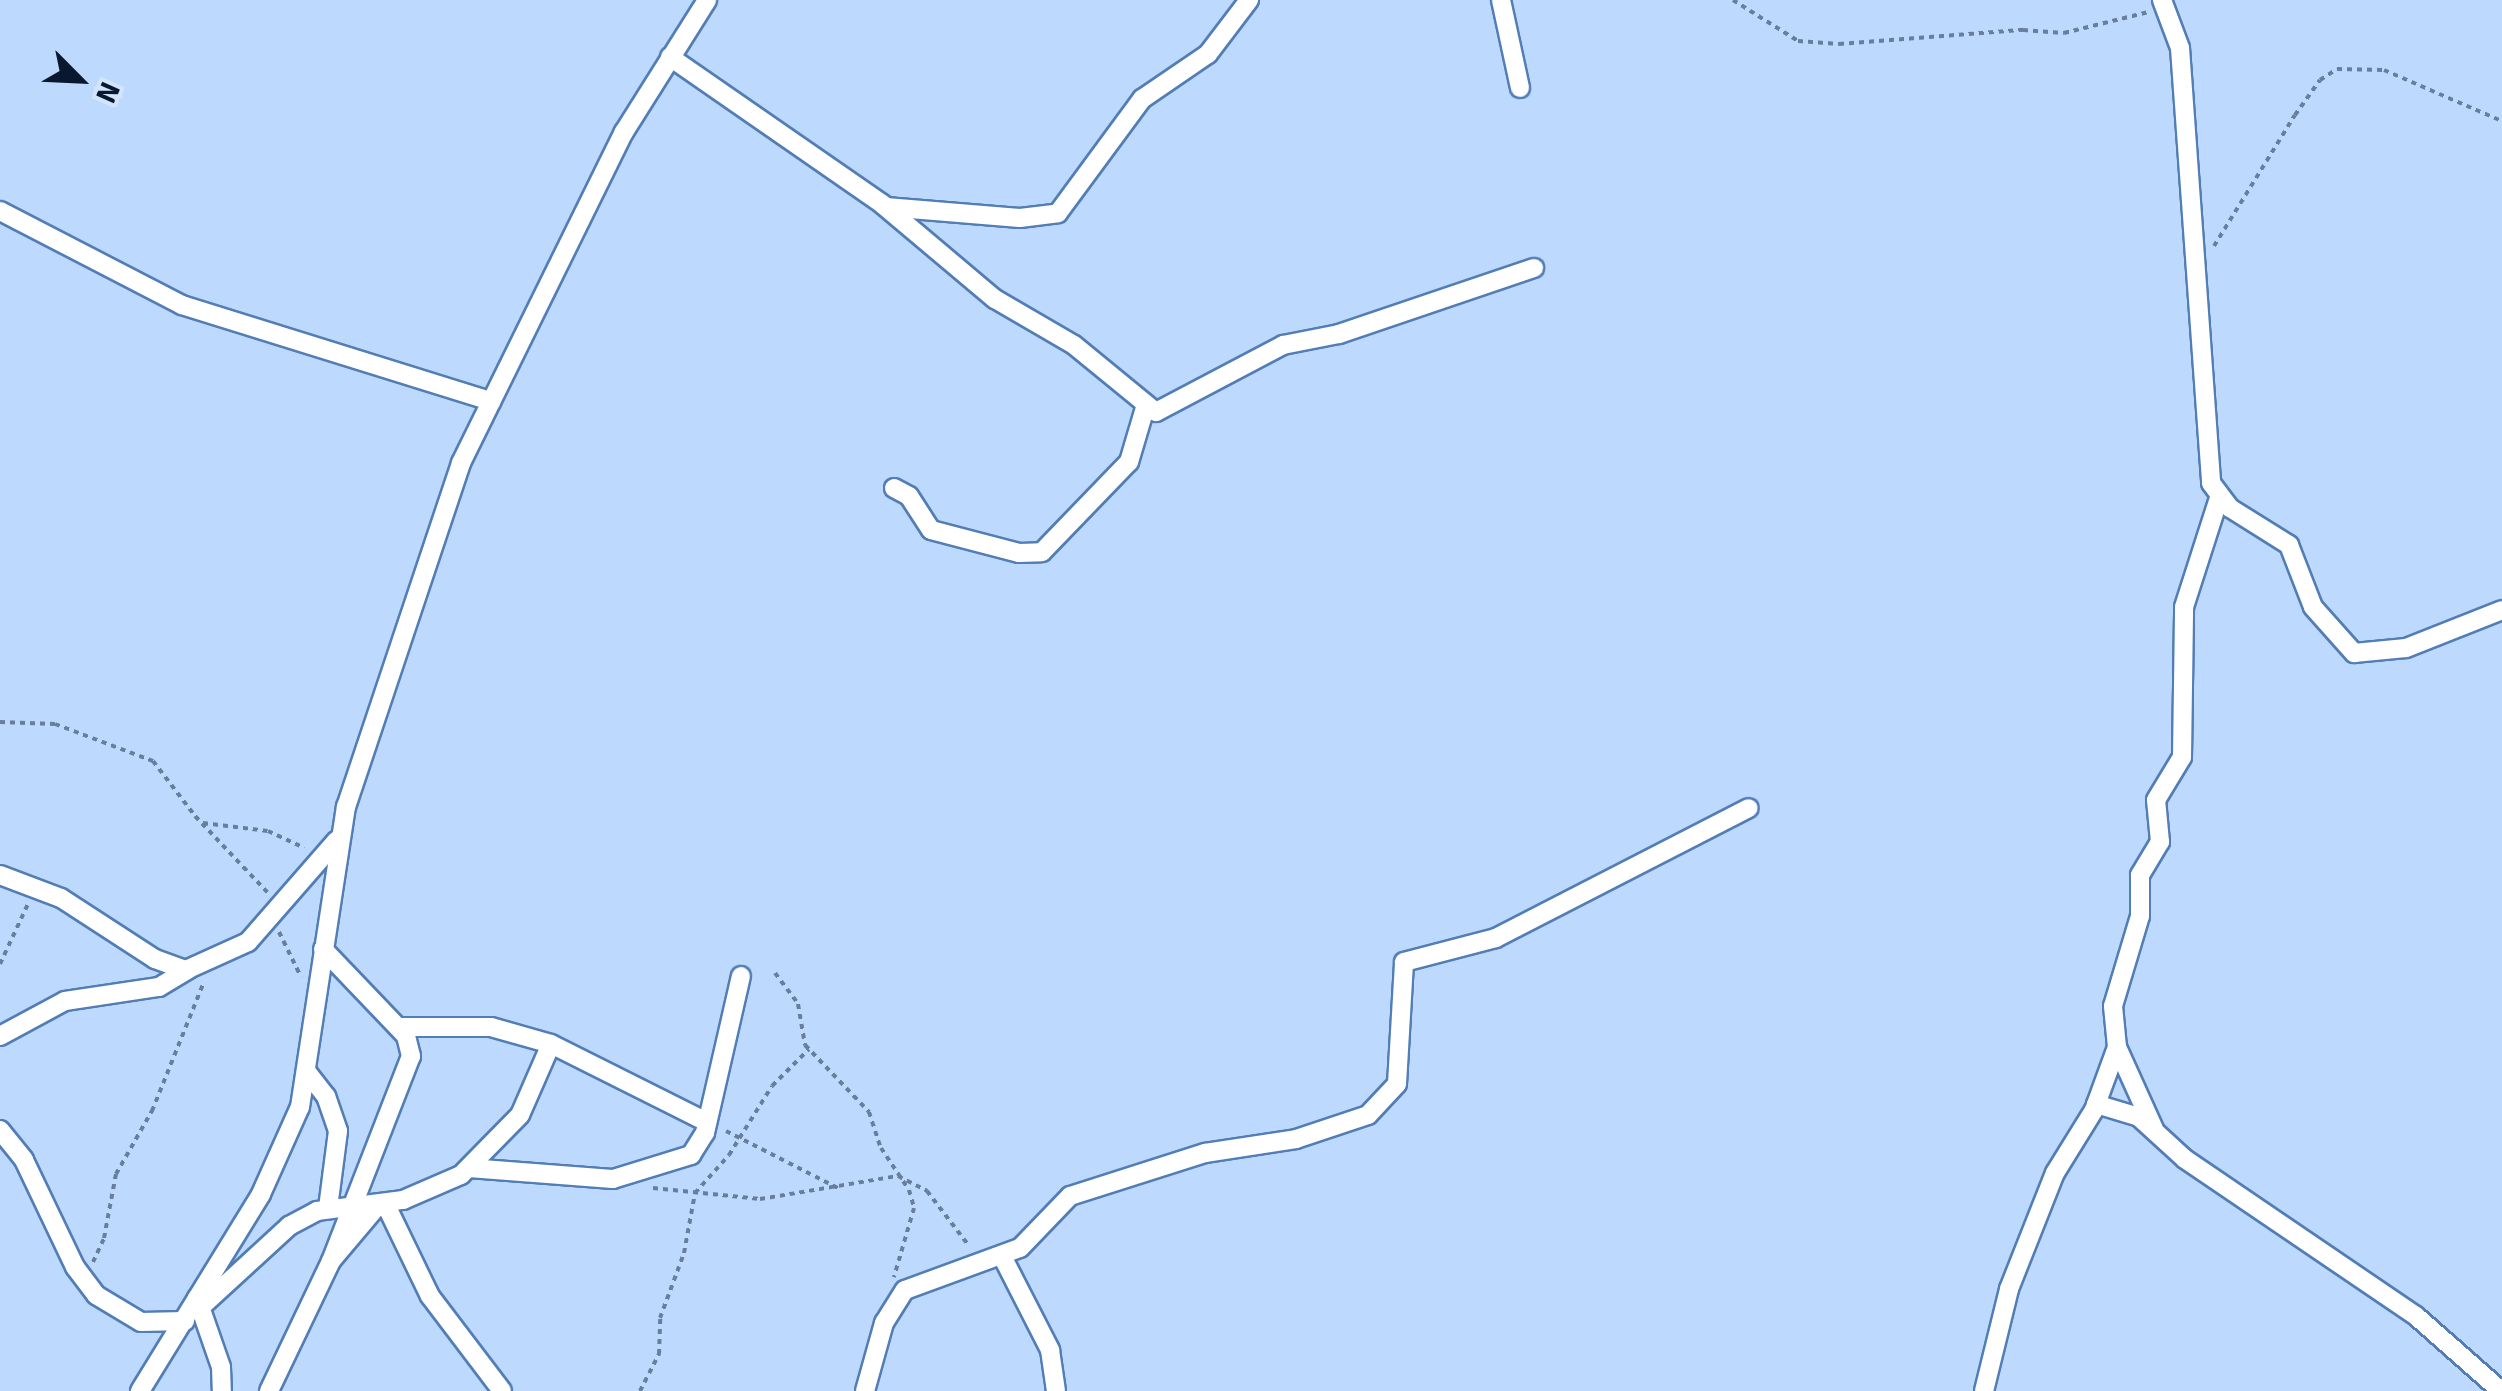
<!DOCTYPE html>
<html>
<head>
<meta charset="utf-8">
<style>
  body { margin:0 }
  #map { position:relative; width:2502px; height:1391px; overflow:hidden; background:#bdd9fe; font-family:Signika,sans-serif }
  div>[style] { position:absolute }
  [style*='--x'] { left:calc(var(--x)*1px); top:calc(var(--y)*1px); width:calc(var(--w)*1px); rotate:calc(var(--a)*1deg) }
  .path>* { height:4px; margin-top:-2px; transform-origin:0; background:repeating-linear-gradient(90deg,#677e9c 0 5px,transparent 0 10px) }
  .roads { filter:drop-shadow(2px 0 #527db5) drop-shadow(-2px 0 #527db5) drop-shadow(0 2px #527db5) drop-shadow(0 -2px #527db5) }
  .street>* { height:18px; margin:-9px; padding:0 9px; transform-origin:9px; border-radius:9px; background:#fff }
  span { translate:-50% -50%; white-space:nowrap; text-align:center; line-height:1.15; -webkit-text-stroke:8px #d3e5fe; paint-order:stroke }
  .north { position:absolute; left:30px; top:30px; width:100px; height:100px; -webkit-text-stroke:8px #d3e5fe; paint-order:stroke; rotate:114deg; font-size:28px; font-weight:700; line-height:40px; text-align:center; color:#08192f }
  .north::after { content:''; display:block; margin:auto; width:35px; height:45px; background:#08192f; clip-path:polygon(50% 0,100% 100%,50% 72%,0 100%) }
</style>
</head>
<body>
<div id="map">
  <div class="path">
    <div style="--x:1733;--y:0;--w:77;--a:32.2"></div>
    <div style="--x:1798;--y:41;--w:41;--a:4.2"></div>
    <div style="--x:1839;--y:44;--w:185;--a:-4.4"></div>
    <div style="--x:2023;--y:30;--w:41;--a:4.2"></div>
    <div style="--x:2064;--y:33;--w:87;--a:-14"></div>
    <div style="--x:2214;--y:246;--w:154;--a:-58.3"></div>
    <div style="--x:2295;--y:115;--w:43;--a:-54.5"></div>
    <div style="--x:2320;--y:80;--w:20;--a:-33"></div>
    <div style="--x:2337;--y:69;--w:47;--a:1.2"></div>
    <div style="--x:2384;--y:70;--w:129;--a:23.4"></div>
    <div style="--x:0;--y:722;--w:55;--a:2.1"></div>
    <div style="--x:55;--y:724;--w:105;--a:20.7"></div>
    <div style="--x:153;--y:761;--w:69;--a:52.6"></div>
    <div style="--x:195;--y:816;--w:106;--a:46.5"></div>
    <div style="--x:203;--y:823;--w:65;--a:7"></div>
    <div style="--x:268;--y:831;--w:40;--a:25"></div>
    <div style="--x:279;--y:932;--w:50;--a:63.9"></div>
    <div style="--x:0;--y:964;--w:66;--a:-65"></div>
    <div style="--x:775;--y:973;--w:39;--a:53"></div>
    <div style="--x:798;--y:1004;--w:42;--a:80.3"></div>
    <div style="--x:805;--y:1045;--w:93;--a:46.3"></div>
    <div style="--x:869;--y:1112;--w:38;--a:72"></div>
    <div style="--x:881;--y:1148;--w:50;--a:56.3"></div>
    <div style="--x:909;--y:1190;--w:19;--a:74"></div>
    <div style="--x:914;--y:1208;--w:72;--a:106.2"></div>
    <div style="--x:726;--y:1131;--w:126;--a:27"></div>
    <div style="--x:653;--y:1188;--w:108;--a:5.9"></div>
    <div style="--x:760;--y:1199;--w:140;--a:-9.5"></div>
    <div style="--x:898;--y:1176;--w:33;--a:27"></div>
    <div style="--x:927;--y:1191;--w:69;--a:52.6"></div>
    <div style="--x:93;--y:1262;--w:26;--a:-65"></div>
    <div style="--x:104;--y:1238;--w:65;--a:-79.4"></div>
    <div style="--x:116;--y:1174;--w:73;--a:-60.3"></div>
    <div style="--x:152;--y:1111;--w:137;--a:-68.1"></div>
    <div style="--x:640;--y:1391;--w:42;--a:-62.8"></div>
    <div style="--x:659;--y:1354;--w:36;--a:-88"></div>
    <div style="--x:660;--y:1318;--w:69;--a:-69.7"></div>
    <div style="--x:684;--y:1253;--w:61;--a:-79.6"></div>
    <div style="--x:695;--y:1193;--w:51;--a:-48.2"></div>
    <div style="--x:729;--y:1155;--w:81;--a:-58.1"></div>
    <div style="--x:772;--y:1086;--w:52;--a:-45"></div>
  </div>
  <div class="roads">
    <div class="street">
      <div style="--x:1501;--y:0;--w:90;--a:77.8"></div>
      <div style="--x:2162;--y:0;--w:51;--a:69.4"></div>
      <div style="--x:2180;--y:48;--w:436;--a:85.9"></div>
      <div style="--x:2211;--y:483;--w:31;--a:53"></div>
      <div style="--x:2230;--y:508;--w:70;--a:32.1"></div>
      <div style="--x:2289;--y:545;--w:66;--a:68.8"></div>
      <div style="--x:2313;--y:607;--w:62;--a:48.3"></div>
      <div style="--x:2354;--y:653;--w:52;--a:-5.5"></div>
      <div style="--x:2406;--y:648;--w:103;--a:-21.6"></div>
      <div style="--x:670;--y:57;--w:258;--a:34.7"></div>
      <div style="--x:882;--y:204;--w:148;--a:40.1"></div>
      <div style="--x:995;--y:299;--w:91;--a:30.2"></div>
      <div style="--x:1074;--y:345;--w:106;--a:39.3"></div>
      <div style="--x:1156;--y:412;--w:144;--a:-27.8"></div>
      <div style="--x:1283;--y:345;--w:57;--a:-11.1"></div>
      <div style="--x:1339;--y:334;--w:206;--a:-18.7"></div>
      <div style="--x:886;--y:207;--w:134;--a:4.7"></div>
      <div style="--x:1020;--y:218;--w:38;--a:-7"></div>
      <div style="--x:1058;--y:213;--w:142;--a:-53.6"></div>
      <div style="--x:1142;--y:99;--w:80;--a:-34.3"></div>
      <div style="--x:1208;--y:54;--w:68;--a:-52.8"></div>
      <div style="--x:0;--y:211;--w:205;--a:27.3"></div>
      <div style="--x:182;--y:305;--w:324;--a:17.3"></div>
      <div style="--x:894;--y:488;--w:17;--a:28"></div>
      <div style="--x:909;--y:496;--w:40;--a:57.1"></div>
      <div style="--x:931;--y:530;--w:91;--a:14.6"></div>
      <div style="--x:1019;--y:553;--w:23;--a:-2"></div>
      <div style="--x:1042;--y:552;--w:125;--a:-46"></div>
      <div style="--x:1129;--y:462;--w:56;--a:-73.5"></div>
      <div style="--x:0;--y:875;--w:65;--a:20.7"></div>
      <div style="--x:61;--y:898;--w:112;--a:33"></div>
      <div style="--x:155;--y:959;--w:33;--a:20"></div>
      <div style="--x:186;--y:970;--w:68;--a:-24.3"></div>
      <div style="--x:248;--y:942;--w:135;--a:-48.9"></div>
      <div style="--x:323;--y:949;--w:120;--a:46.3"></div>
      <div style="--x:406;--y:1036;--w:21;--a:76"></div>
      <div style="--x:411;--y:1056;--w:220;--a:111.3"></div>
      <div style="--x:398;--y:1027;--w:93;--a:0"></div>
      <div style="--x:491;--y:1027;--w:62;--a:15.8"></div>
      <div style="--x:551;--y:1044;--w:174;--a:26.6"></div>
      <div style="--x:0;--y:1036;--w:74;--a:-28.3"></div>
      <div style="--x:65;--y:1001;--w:95;--a:-8.5"></div>
      <div style="--x:159;--y:987;--w:35;--a:-31"></div>
      <div style="--x:307;--y:1072;--w:31;--a:52"></div>
      <div style="--x:326;--y:1096;--w:37;--a:71"></div>
      <div style="--x:338;--y:1131;--w:78;--a:97.4"></div>
      <div style="--x:2096;--y:1104;--w:45;--a:16.8"></div>
      <div style="--x:2139;--y:1117;--w:62;--a:42.4"></div>
      <div style="--x:2185;--y:1159;--w:279;--a:34.2"></div>
      <div style="--x:2416;--y:1316;--w:113;--a:41.4"></div>
      <div style="--x:2154;--y:1129;--w:90;--a:-114.3"></div>
      <div style="--x:2117;--y:1047;--w:41;--a:-95.6"></div>
      <div style="--x:2113;--y:1006;--w:94;--a:-73.3"></div>
      <div style="--x:2140;--y:916;--w:41;--a:-90"></div>
      <div style="--x:2140;--y:875;--w:39;--a:-59"></div>
      <div style="--x:2160;--y:842;--w:42;--a:-95.4"></div>
      <div style="--x:2156;--y:800;--w:50;--a:-58.8"></div>
      <div style="--x:2182;--y:757;--w:150;--a:-89.2"></div>
      <div style="--x:2184;--y:607;--w:114;--a:-72.2"></div>
      <div style="--x:0;--y:1130;--w:38;--a:51"></div>
      <div style="--x:24;--y:1160;--w:119;--a:64.5"></div>
      <div style="--x:75;--y:1267;--w:35;--a:53"></div>
      <div style="--x:96;--y:1295;--w:52;--a:31"></div>
      <div style="--x:141;--y:1322;--w:44;--a:-1.3"></div>
      <div style="--x:469;--y:1168;--w:144;--a:4.4"></div>
      <div style="--x:613;--y:1179;--w:82;--a:-17.1"></div>
      <div style="--x:691;--y:1155;--w:26;--a:-58"></div>
      <div style="--x:705;--y:1133;--w:161;--a:-77.1"></div>
      <div style="--x:385;--y:1203;--w:103;--a:64.2"></div>
      <div style="--x:430;--y:1296;--w:119;--a:52.8"></div>
      <div style="--x:1002;--y:1256;--w:106;--a:62.9"></div>
      <div style="--x:1050;--y:1350;--w:41;--a:81.7"></div>
      <div style="--x:197;--y:1298;--w:73;--a:70.8"></div>
      <div style="--x:221;--y:1367;--w:24;--a:88"></div>
      <div style="--x:201;--y:1307;--w:120;--a:-42.6"></div>
      <div style="--x:289;--y:1226;--w:32;--a:-28"></div>
      <div style="--x:317;--y:1211;--w:87;--a:-7.3"></div>
      <div style="--x:403;--y:1200;--w:63;--a:-23.3"></div>
      <div style="--x:461;--y:1175;--w:84;--a:-45.5"></div>
      <div style="--x:520;--y:1115;--w:77;--a:-66.4"></div>
      <div style="--x:140;--y:1391;--w:231;--a:-58.4"></div>
      <div style="--x:261;--y:1194;--w:95;--a:-65.9"></div>
      <div style="--x:300;--y:1107;--w:304;--a:-81.3"></div>
      <div style="--x:346;--y:807;--w:363;--a:-71.5"></div>
      <div style="--x:461;--y:463;--w:369;--a:-63.8"></div>
      <div style="--x:624;--y:132;--w:156;--a:-57.8"></div>
      <div style="--x:269;--y:1391;--w:144;--a:-64.5"></div>
      <div style="--x:331;--y:1261;--w:75;--a:-49.9"></div>
      <div style="--x:865;--y:1391;--w:71;--a:-74.4"></div>
      <div style="--x:884;--y:1323;--w:39;--a:-58"></div>
      <div style="--x:905;--y:1290;--w:122;--a:-20.1"></div>
      <div style="--x:1020;--y:1248;--w:72;--a:-46.1"></div>
      <div style="--x:1070;--y:1196;--w:142;--a:-17.7"></div>
      <div style="--x:1205;--y:1153;--w:92;--a:-8.7"></div>
      <div style="--x:1296;--y:1139;--w:76;--a:-18.4"></div>
      <div style="--x:1368;--y:1115;--w:42;--a:-46.9"></div>
      <div style="--x:1397;--y:1084;--w:122;--a:-86.7"></div>
      <div style="--x:1404;--y:962;--w:95;--a:-14.6"></div>
      <div style="--x:1496;--y:938;--w:284;--a:-27.2"></div>
      <div style="--x:1984;--y:1391;--w:105;--a:-76.2"></div>
      <div style="--x:2009;--y:1289;--w:125;--a:-68.4"></div>
      <div style="--x:2055;--y:1173;--w:74;--a:-58.2"></div>
      <div style="--x:2094;--y:1110;--w:67;--a:-69.9"></div>
    </div>
  </div>
  <div class="north">N</div>
</div>
</body>
</html>
